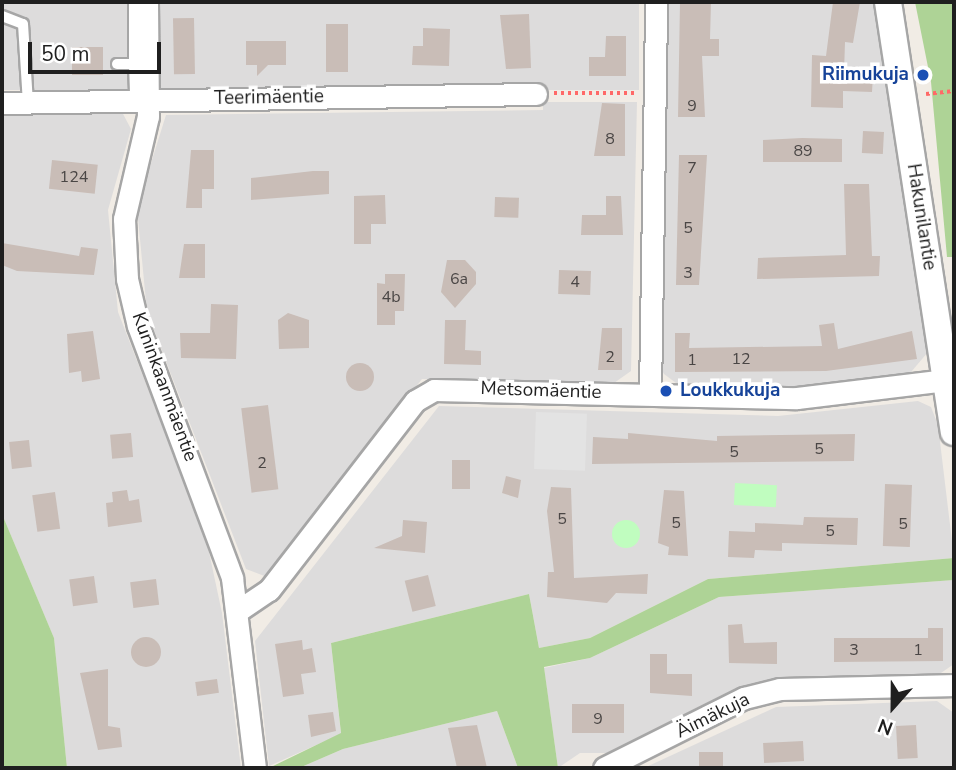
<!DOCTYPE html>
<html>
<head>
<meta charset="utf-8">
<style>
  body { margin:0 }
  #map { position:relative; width:956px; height:770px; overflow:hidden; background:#f1ece5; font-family:"Nunito Sans",sans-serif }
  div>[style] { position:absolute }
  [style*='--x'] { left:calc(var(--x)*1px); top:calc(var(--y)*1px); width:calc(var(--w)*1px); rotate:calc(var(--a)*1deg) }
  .residential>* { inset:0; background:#dddcdc; transform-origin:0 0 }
  .forest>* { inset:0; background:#aed396 }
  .park>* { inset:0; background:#c0fdbf; transform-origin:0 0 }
  .round { border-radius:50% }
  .parking>* { inset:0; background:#e3e3e3; transform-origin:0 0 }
  .building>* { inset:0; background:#c9bdb7; transform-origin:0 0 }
  .path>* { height:3.5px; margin-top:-1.75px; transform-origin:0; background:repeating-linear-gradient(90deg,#ff6967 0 3.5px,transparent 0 7px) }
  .roads { filter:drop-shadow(2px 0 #a6a6a6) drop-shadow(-2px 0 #a6a6a6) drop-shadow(0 2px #a6a6a6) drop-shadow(0 -2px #a6a6a6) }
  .service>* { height:10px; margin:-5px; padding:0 5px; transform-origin:5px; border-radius:5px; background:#fff }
  .minor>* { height:21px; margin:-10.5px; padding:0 10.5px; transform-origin:10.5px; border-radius:10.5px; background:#fff }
  .tertiary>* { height:26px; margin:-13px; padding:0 13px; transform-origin:13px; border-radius:13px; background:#fff }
  .dots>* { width:19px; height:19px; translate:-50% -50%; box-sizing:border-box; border:4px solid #fff; border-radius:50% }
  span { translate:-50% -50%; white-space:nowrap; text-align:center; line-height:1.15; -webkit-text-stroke:7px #fff; paint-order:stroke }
  .number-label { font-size:16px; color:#4a4645 }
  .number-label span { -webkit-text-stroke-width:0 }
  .transit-label { font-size:19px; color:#164399; font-weight:700 }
  .right { translate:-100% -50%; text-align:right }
  .left { translate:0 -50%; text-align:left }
  .street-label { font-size:19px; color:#1f1f1f }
  .frame { position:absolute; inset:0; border:4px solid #1f1f1f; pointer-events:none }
  .north { position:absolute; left:858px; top:672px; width:70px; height:70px; -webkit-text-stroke:5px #fff; paint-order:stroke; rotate:201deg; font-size:19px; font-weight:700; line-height:28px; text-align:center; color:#1f1f1f }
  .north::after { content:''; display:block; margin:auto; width:24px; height:32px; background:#1f1f1f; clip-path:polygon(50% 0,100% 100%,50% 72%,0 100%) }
  .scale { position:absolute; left:28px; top:42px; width:133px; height:32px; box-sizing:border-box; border:4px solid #1f1f1f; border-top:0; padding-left:9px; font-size:21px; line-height:24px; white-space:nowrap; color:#1f1f1f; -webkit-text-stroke:5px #fff; paint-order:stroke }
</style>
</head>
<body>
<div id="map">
  <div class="residential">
    <div style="left:2px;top:2px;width:637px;height:88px"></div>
    <div style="clip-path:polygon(667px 2px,875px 2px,928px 352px,906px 378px,787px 390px,680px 386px,664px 374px,659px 365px)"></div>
    <div style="clip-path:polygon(543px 102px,637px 102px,631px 371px,614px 383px,422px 379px,267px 577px,246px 569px,147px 312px,137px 208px,166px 115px,543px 110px)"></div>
    <div style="clip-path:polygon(122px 112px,131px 129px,108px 210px,118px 312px,206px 538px,222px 613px,241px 768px,67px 768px,54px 638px,2px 514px,2px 116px)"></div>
    <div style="clip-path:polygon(918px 401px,931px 407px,938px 425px,954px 558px,708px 579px,590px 638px,539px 648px,529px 594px,331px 643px,341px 734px,269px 766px,255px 641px,439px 406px,778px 416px)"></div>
    <div style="clip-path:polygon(954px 580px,954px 664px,938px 675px,757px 684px,615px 753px,580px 753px,558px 768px,544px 668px,590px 658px,719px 597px)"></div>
    <div style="clip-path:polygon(937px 701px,954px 713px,954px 768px,644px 768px,776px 707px)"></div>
    <div style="clip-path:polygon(497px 711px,518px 768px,299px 768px,343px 749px)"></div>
  </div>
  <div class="forest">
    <div style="clip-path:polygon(915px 2px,954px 2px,954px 257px,947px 257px,931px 82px)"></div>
    <div style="clip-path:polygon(2px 514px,54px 638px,67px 768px,2px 768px)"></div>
    <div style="clip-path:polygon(954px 558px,954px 580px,719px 597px,590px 658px,544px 667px,558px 768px,518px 768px,497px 711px,343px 749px,299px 768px,269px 768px,341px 733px,331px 643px,529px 594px,539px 648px,590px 638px,708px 579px)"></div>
  </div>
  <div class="park">
    <div style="left:735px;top:483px;width:42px;height:22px;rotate:3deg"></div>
    <div class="round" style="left:612px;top:520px;width:28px;height:28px"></div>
  </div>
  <div class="parking">
    <div style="left:536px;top:412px;width:51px;height:57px;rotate:2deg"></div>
  </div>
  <div class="building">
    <div style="clip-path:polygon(680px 2px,711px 2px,710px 39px,719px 39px,719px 56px,702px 56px,705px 117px,678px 117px)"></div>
    <div style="clip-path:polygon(833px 2px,860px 2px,853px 43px,845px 42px,844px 73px,873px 74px,872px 92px,843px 91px,843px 108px,811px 107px,812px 55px,826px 56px)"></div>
    <div style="clip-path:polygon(529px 14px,531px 68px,506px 69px,500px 15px)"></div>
    <div style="left:194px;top:18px;width:56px;height:21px;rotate:89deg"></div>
    <div style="left:326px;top:24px;width:22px;height:48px"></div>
    <div style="clip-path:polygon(423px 28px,450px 29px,449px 66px,412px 65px,413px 46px,423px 46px)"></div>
    <div style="clip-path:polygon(606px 36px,626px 36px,626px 76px,589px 76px,589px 57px,605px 57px)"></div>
    <div style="clip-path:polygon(246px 41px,286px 41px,286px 65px,268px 65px,257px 76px,257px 65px,246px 65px)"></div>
    <div style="left:72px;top:47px;width:31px;height:28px"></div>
    <div style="clip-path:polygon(602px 103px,625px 104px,625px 156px,594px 156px)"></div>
    <div style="left:863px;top:131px;width:21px;height:22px;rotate:3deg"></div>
    <div style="clip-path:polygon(802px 138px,842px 139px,842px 162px,763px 162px,763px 140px)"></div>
    <div style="clip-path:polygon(191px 150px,214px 150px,214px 189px,202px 189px,202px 208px,186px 208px)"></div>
    <div style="clip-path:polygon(679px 155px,707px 155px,699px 285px,676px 285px)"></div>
    <div style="left:52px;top:160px;width:46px;height:29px;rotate:6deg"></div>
    <div style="clip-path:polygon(313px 171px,329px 171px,329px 194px,251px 200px,251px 178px)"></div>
    <div style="clip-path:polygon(844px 184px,869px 184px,872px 256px,880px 256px,879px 276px,757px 279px,758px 258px,846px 255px)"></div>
    <div style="clip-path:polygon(385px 195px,386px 224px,371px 224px,371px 244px,354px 244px,354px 196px)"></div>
    <div style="clip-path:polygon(606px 196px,621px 196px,623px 235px,581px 235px,582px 215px,606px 215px)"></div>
    <div style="left:495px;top:197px;width:24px;height:20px;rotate:2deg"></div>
    <div style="clip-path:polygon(2px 243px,79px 256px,81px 247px,98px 249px,94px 275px,17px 271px,2px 265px)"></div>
    <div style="clip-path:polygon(184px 244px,205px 244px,205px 278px,179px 278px)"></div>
    <div style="clip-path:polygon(447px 260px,465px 260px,476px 272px,476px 284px,455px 308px,441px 292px)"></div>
    <div style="left:559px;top:270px;width:32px;height:24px;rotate:2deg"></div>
    <div style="clip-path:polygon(385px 274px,405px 274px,404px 311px,395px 311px,395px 325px,377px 325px,377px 283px,385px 284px)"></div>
    <div style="clip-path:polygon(211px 304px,238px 305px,236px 359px,181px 358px,180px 333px,210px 333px)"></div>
    <div style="clip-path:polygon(288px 313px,309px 320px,309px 348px,279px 349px,278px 320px)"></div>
    <div style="clip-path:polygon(445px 320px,466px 320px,465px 350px,481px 351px,481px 365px,444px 364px)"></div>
    <div style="clip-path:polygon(834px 323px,838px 349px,912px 331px,917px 359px,826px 371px,675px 372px,675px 333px,690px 333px,689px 348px,822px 346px,819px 325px)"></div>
    <div style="clip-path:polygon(602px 328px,622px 328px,622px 370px,598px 370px)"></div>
    <div style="clip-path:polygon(93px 331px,100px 379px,82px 382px,81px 371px,69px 373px,67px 334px)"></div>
    <div class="round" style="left:346px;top:363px;width:28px;height:28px"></div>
    <div style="left:268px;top:405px;width:85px;height:27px;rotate:83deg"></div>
    <div style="left:131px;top:433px;width:24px;height:21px;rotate:85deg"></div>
    <div style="clip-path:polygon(628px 433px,717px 441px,717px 436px,855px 434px,854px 461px,592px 464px,593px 437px,628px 439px)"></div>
    <div style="left:29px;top:440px;width:27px;height:20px;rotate:84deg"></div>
    <div style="left:452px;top:460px;width:18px;height:29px"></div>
    <div style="clip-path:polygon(506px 476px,521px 480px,518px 498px,502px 493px)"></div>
    <div style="left:885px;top:484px;width:27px;height:62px;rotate:2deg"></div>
    <div style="clip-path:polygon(551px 487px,571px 488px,574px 578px,648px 574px,647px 594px,616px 593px,607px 603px,547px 597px,548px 572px,554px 572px,547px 511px)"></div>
    <div style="clip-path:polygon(127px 490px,129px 501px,139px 499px,142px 522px,108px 527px,106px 503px,113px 502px,112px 492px)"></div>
    <div style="clip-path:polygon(664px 490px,684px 491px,688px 556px,668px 555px,669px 547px,658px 543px)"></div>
    <div style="left:55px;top:492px;width:37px;height:23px;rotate:82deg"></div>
    <div style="clip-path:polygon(804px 517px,858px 518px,857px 545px,782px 543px,782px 551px,755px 550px,754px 558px,728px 557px,729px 531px,755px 532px,755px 523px,803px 525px)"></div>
    <div style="clip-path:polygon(403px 520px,427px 522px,425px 553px,374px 548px,402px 536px)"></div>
    <div style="left:428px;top:575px;width:32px;height:24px;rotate:76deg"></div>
    <div style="left:94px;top:576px;width:27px;height:25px;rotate:82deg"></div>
    <div style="left:156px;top:579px;width:26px;height:26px;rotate:83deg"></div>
    <div style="clip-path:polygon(742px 624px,744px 643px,777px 642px,777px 664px,729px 663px,728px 625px)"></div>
    <div style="clip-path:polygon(928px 628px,943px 628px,943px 661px,834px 662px,834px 638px,928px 638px)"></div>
    <div class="round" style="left:131px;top:637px;width:30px;height:30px"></div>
    <div style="clip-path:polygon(302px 640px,303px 650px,312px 648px,316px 672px,301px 674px,304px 694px,283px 697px,275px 644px)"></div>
    <div style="clip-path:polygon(650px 654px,667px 654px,667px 674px,692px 674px,692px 696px,650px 693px)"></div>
    <div style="clip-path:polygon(108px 669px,108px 726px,120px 728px,122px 747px,98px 750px,80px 673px)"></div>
    <div style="left:217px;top:679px;width:14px;height:22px;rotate:82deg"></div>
    <div style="left:624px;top:704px;width:29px;height:52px;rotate:90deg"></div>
    <div style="clip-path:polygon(333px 712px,336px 731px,311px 737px,308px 715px)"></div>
    <div style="clip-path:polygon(477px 725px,487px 768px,457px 768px,448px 728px)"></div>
    <div style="left:916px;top:725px;width:33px;height:20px;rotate:87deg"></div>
    <div style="left:803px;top:741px;width:20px;height:40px;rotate:87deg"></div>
    <div style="left:699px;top:752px;width:24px;height:16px"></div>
  </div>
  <div class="path">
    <div style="--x:554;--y:93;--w:83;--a:0"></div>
    <div style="--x:926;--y:94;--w:28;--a:-6"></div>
  </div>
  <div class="roads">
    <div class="service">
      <div style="--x:134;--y:2;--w:62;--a:90"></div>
      <div style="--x:2;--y:16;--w:22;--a:21"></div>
      <div style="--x:23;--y:24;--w:79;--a:86.4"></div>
      <div style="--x:117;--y:64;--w:17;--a:0"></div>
      <div style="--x:134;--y:64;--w:37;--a:88"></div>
    </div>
    <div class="minor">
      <div style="--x:147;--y:2;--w:114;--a:89.5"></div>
      <div style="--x:148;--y:116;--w:106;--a:103.1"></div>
      <div style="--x:124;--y:219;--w:60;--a:87.1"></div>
      <div style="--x:127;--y:279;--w:48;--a:76.8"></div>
      <div style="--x:138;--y:326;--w:269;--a:69.5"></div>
      <div style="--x:232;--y:578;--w:191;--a:83.1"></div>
      <div style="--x:2;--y:103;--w:534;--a:-0.97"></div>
      <div style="--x:650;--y:394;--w:392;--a:-89.1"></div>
      <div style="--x:239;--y:610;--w:36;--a:-34"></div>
      <div style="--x:269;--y:590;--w:239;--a:-52.3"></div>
      <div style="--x:415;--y:401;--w:22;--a:-30"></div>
      <div style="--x:434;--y:390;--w:363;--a:1.3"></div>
      <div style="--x:797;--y:398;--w:150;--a:-6.9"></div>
      <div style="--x:604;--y:768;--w:157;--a:-26.6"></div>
      <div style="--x:744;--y:698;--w:37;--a:-14"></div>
      <div style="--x:780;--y:689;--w:174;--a:-1.3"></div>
    </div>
    <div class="tertiary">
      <div style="--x:888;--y:2;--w:435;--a:81.3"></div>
    </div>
  </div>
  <div class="dots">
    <div style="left:923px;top:75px;background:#1a4fb4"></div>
    <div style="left:666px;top:391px;background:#1a4fb4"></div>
  </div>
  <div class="number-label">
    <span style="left:692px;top:106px">9</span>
    <span style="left:610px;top:139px">8</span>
    <span style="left:803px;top:151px">89</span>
    <span style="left:692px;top:168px">7</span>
    <span style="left:74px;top:177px">124</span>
    <span style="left:688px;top:228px">5</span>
    <span style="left:688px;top:273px">3</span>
    <span style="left:459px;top:279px">6a</span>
    <span style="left:575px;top:282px">4</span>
    <span style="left:391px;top:297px">4b</span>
    <span style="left:610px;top:357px">2</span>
    <span style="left:741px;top:359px">12</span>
    <span style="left:692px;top:360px">1</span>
    <span style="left:819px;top:449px">5</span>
    <span style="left:734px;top:452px">5</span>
    <span style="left:262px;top:463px">2</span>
    <span style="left:562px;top:519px">5</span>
    <span style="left:676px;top:523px">5</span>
    <span style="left:903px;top:524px">5</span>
    <span style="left:830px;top:531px">5</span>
    <span style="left:854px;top:650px">3</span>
    <span style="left:918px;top:650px">1</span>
    <span style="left:598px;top:719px">9</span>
  </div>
  <div class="transit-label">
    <span class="right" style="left:909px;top:75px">Riimukuja</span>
    <span class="left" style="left:680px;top:391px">Loukkukuja</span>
  </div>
  <div class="street-label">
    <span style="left:269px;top:98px;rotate:-1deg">Teerimäentie</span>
    <span style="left:921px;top:217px;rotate:81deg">Hakunilantie</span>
    <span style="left:164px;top:387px;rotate:70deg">Kuninkaanmäentie</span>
    <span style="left:541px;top:391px;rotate:2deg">Metsomäentie</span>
    <span style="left:713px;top:716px;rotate:-26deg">Äimäkuja</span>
  </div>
  <div class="frame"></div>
  <div class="north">N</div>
  <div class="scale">50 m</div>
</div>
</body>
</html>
